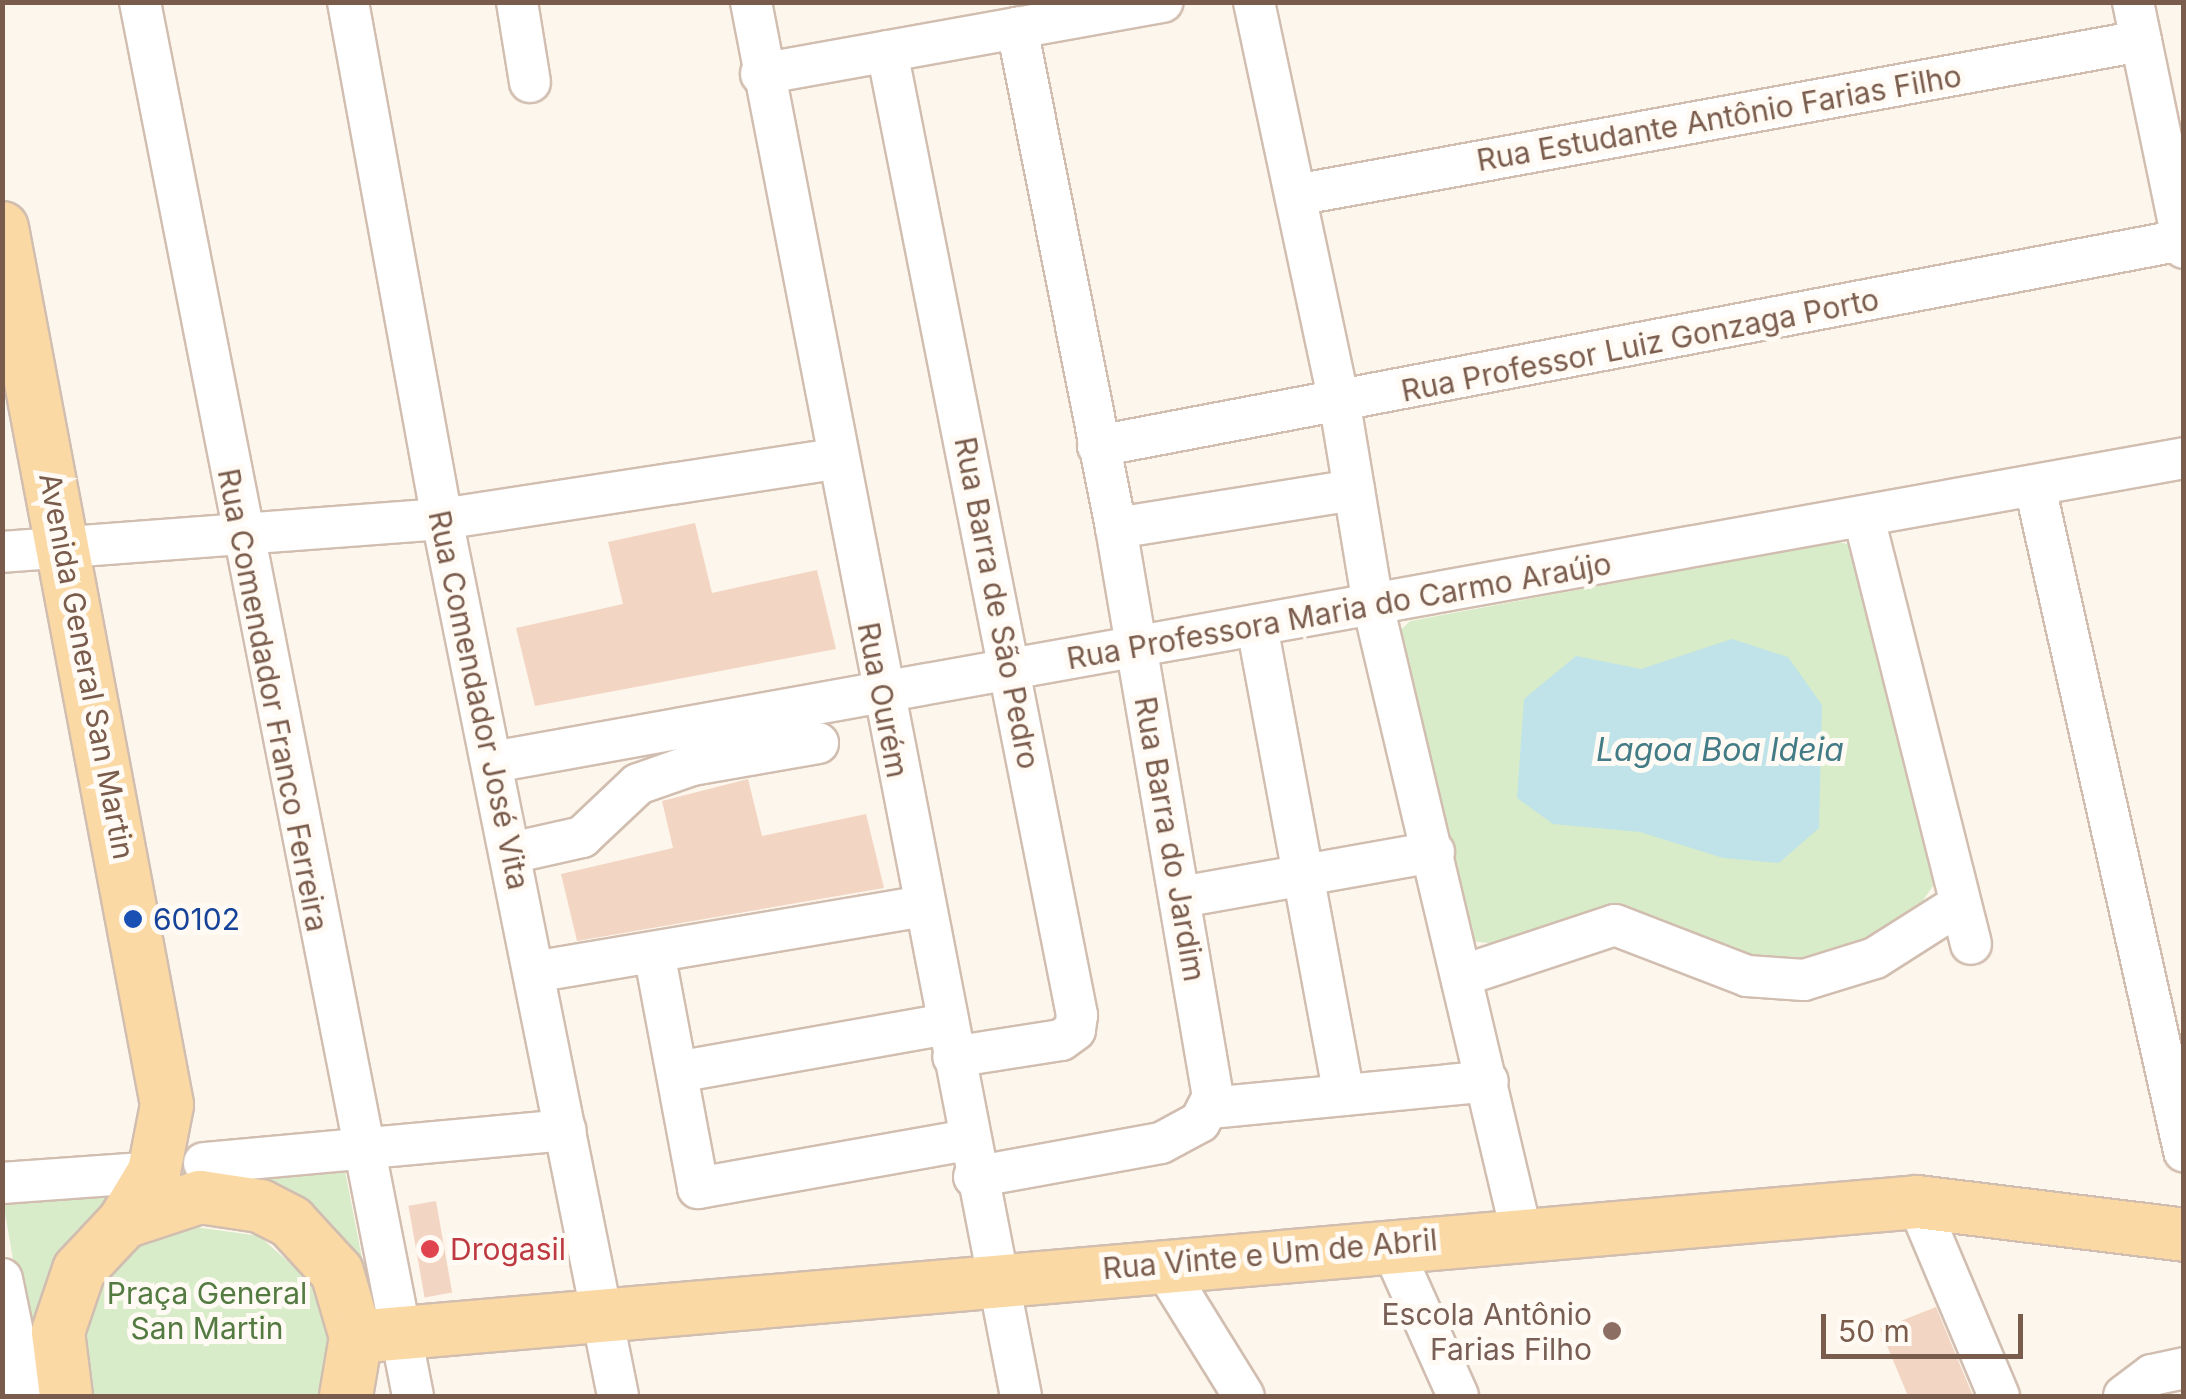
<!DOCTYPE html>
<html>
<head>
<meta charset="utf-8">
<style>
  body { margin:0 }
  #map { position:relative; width:2186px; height:1399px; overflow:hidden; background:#fdf6ec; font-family:Inter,sans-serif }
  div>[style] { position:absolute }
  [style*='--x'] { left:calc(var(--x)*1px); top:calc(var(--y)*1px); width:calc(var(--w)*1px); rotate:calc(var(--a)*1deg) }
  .green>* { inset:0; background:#d8ecc9 }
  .water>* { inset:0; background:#bfe3e8 }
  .building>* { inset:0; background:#f3d5c3; transform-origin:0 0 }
  .roads { filter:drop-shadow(2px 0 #d1beb0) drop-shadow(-2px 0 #d1beb0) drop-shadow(0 2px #d1beb0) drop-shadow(0 -2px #d1beb0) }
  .minor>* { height:40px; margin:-20px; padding:0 20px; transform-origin:20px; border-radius:20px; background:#fff }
  .major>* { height:52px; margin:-26px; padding:0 26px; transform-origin:26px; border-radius:26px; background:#fbd9a5 }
  .dots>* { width:28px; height:28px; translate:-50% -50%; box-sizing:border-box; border:5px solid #fffaf3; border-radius:50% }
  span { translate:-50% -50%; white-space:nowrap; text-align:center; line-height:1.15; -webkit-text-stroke:10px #fffaf3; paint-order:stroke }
  .street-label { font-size:30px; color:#7a5c4d }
  .transit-label { font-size:30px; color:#164399 }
  .left { translate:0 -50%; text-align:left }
  .health-label { font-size:30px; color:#be3a42 }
  .park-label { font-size:30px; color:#537a41 }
  .education-label { font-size:30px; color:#785e54 }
  .right { translate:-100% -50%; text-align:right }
  .water-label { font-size:32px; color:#437c86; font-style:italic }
  .frame { position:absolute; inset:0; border:5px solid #7a5c4d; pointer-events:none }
  .scale { position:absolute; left:1821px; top:1314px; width:202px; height:45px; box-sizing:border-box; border:5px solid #7a5c4d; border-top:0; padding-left:12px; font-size:30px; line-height:35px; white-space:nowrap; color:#7a5c4d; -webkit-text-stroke:8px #fffaf3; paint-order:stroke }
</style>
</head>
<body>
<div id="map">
  <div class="green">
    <div style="clip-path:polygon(1836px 542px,1856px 545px,1937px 880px,1918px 908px,1904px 923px,1799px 971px,1643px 926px,1519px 946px,1470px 941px,1396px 639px,1401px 630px,1410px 621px)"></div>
    <div style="clip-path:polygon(343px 1166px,345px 1171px,370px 1299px,220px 1176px)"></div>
    <div style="clip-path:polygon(119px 1188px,40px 1333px,24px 1324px,3px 1201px)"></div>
    <div style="clip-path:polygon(188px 1226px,259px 1236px,315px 1285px,332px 1330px,326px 1396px,89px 1396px,80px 1347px,101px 1282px,137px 1246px)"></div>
  </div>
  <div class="water">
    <div style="clip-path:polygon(1732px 639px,1788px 657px,1822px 705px,1819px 828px,1779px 863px,1723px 858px,1640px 832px,1553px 824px,1517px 798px,1524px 699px,1576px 656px,1641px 669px)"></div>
  </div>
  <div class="building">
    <div style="clip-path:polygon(695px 523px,712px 593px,817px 570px,836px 649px,535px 706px,516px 628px,623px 604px,608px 542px)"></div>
    <div style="clip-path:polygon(748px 779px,762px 836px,866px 814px,884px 888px,577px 941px,561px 874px,673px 848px,662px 801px)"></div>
    <div style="left:436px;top:1201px;width:93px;height:28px;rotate:80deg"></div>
    <div style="clip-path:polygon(1936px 1307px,1973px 1396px,1908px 1396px,1880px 1329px)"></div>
  </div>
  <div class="roads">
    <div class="minor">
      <div style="--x:140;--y:2;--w:1420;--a:78.92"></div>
      <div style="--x:348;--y:2;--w:525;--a:79.7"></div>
      <div style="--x:442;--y:519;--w:894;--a:78.65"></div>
      <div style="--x:517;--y:2;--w:81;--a:80.8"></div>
      <div style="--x:751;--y:2;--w:1420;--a:79.04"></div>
      <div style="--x:1254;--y:2;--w:412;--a:78"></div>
      <div style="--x:1340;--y:405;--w:203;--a:80.6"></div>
      <div style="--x:1373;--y:605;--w:643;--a:76.7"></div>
      <div style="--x:2133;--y:2;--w:251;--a:78.3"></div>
      <div style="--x:887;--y:51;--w:983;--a:78.85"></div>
      <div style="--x:1077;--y:1015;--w:15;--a:98"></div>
      <div style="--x:1075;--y:1030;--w:17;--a:144"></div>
      <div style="--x:1061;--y:1040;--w:109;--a:171.1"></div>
      <div style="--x:761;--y:74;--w:408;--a:-10.2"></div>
      <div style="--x:1296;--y:195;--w:859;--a:-10.33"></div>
      <div style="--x:1098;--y:446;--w:1103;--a:-10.76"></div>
      <div style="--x:2035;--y:487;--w:681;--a:77.35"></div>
      <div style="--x:1864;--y:518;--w:439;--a:75.9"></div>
      <div style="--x:1116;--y:528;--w:241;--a:-9.1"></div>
      <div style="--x:2;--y:552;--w:441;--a:-4.3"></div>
      <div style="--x:442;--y:519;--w:397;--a:-8.7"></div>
      <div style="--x:1257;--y:626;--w:477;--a:79.5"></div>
      <div style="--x:493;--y:762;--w:1718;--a:-10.19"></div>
      <div style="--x:511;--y:853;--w:73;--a:-12.7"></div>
      <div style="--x:582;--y:837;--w:77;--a:-43.4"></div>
      <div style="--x:638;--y:784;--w:57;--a:-19.4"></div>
      <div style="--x:692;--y:765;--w:128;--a:-9.9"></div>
      <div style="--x:1181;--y:897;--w:257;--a:-10.1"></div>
      <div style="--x:654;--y:952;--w:240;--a:79.4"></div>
      <div style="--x:698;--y:1188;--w:273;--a:-10.1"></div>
      <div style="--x:534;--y:972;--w:395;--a:-9.6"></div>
      <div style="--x:1464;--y:975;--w:159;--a:-18.3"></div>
      <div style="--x:1615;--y:925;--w:142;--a:21.1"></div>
      <div style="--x:1747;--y:976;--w:57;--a:4"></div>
      <div style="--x:1804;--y:980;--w:74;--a:-17.2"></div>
      <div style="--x:1875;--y:958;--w:101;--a:-32.4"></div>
      <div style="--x:677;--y:1072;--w:274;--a:-10.1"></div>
      <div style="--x:1210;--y:1108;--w:279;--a:-5.5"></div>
      <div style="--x:204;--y:1163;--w:363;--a:-5.2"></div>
      <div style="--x:974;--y:1177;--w:190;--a:-10.3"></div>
      <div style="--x:1161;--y:1143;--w:44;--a:-28.3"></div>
      <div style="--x:1200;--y:1122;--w:28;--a:-63"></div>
      <div style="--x:1213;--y:1097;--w:577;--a:-99.67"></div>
      <div style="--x:1116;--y:528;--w:510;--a:-101.2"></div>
      <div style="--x:2;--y:1183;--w:152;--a:-4.1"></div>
      <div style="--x:1917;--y:1202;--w:211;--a:67.1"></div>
      <div style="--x:1391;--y:1246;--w:164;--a:65.9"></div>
      <div style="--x:1162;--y:1264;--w:155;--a:58.2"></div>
      <div style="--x:2;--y:1279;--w:119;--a:78.4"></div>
      <div style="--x:2124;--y:1396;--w:35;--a:-37"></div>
      <div style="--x:2152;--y:1375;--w:33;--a:-12"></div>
    </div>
    <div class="major">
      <div style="--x:2;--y:228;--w:892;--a:79.34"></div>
      <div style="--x:167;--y:1105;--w:68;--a:101"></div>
      <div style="--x:154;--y:1172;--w:58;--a:121"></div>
      <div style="--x:356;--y:1337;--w:1567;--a:-4.94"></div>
      <div style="--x:1917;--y:1202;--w:269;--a:7"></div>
      <div style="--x:66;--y:1396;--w:64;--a:-97.1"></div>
      <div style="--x:58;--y:1332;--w:65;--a:-71.3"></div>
      <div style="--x:79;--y:1270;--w:66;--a:-46.8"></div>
      <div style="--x:124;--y:1222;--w:80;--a:-18.2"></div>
      <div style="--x:200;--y:1197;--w:61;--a:8.5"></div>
      <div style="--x:260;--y:1206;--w:35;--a:27"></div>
      <div style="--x:291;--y:1222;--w:68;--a:47.4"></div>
      <div style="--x:337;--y:1272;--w:68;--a:73.7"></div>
      <div style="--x:356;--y:1337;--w:60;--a:99.6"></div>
    </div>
  </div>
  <div class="dots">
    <div style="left:133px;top:919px;background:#1a4fb4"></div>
    <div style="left:430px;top:1249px;background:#e0444e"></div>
    <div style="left:1612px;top:1331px;background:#8d6e63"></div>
  </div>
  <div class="street-label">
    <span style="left:1719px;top:118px;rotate:-10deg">Rua Estudante Antônio Farias Filho</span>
    <span style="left:1640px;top:345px;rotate:-11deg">Rua Professor Luiz Gonzaga Porto</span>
    <span style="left:997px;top:603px;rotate:79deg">Rua Barra de São Pedro</span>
    <span style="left:1339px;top:611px;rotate:-10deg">Rua Professora Maria do Carmo Araújo</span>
    <span style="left:87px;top:666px;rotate:79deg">Avenida General San Martin</span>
    <span style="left:273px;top:700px;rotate:79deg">Rua Comendador Franco Ferreira</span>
    <span style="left:479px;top:700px;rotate:78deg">Rua Comendador José Vita</span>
    <span style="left:883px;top:700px;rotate:79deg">Rua Ourém</span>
    <span style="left:1170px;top:839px;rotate:80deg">Rua Barra do Jardim</span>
    <span style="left:1270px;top:1254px;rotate:-5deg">Rua Vinte e Um de Abril</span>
  </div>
  <div class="transit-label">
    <span class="left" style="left:153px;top:919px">60102</span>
  </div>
  <div class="health-label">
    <span class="left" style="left:450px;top:1249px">Drogasil</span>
  </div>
  <div class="park-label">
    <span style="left:207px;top:1310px">Praça General<br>San Martin</span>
  </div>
  <div class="education-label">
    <span class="right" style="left:1592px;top:1331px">Escola Antônio<br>Farias Filho</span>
  </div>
  <div class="water-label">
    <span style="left:1720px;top:750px">Lagoa Boa Ideia</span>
  </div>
  <div class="frame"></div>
  <div class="scale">50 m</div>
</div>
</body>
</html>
